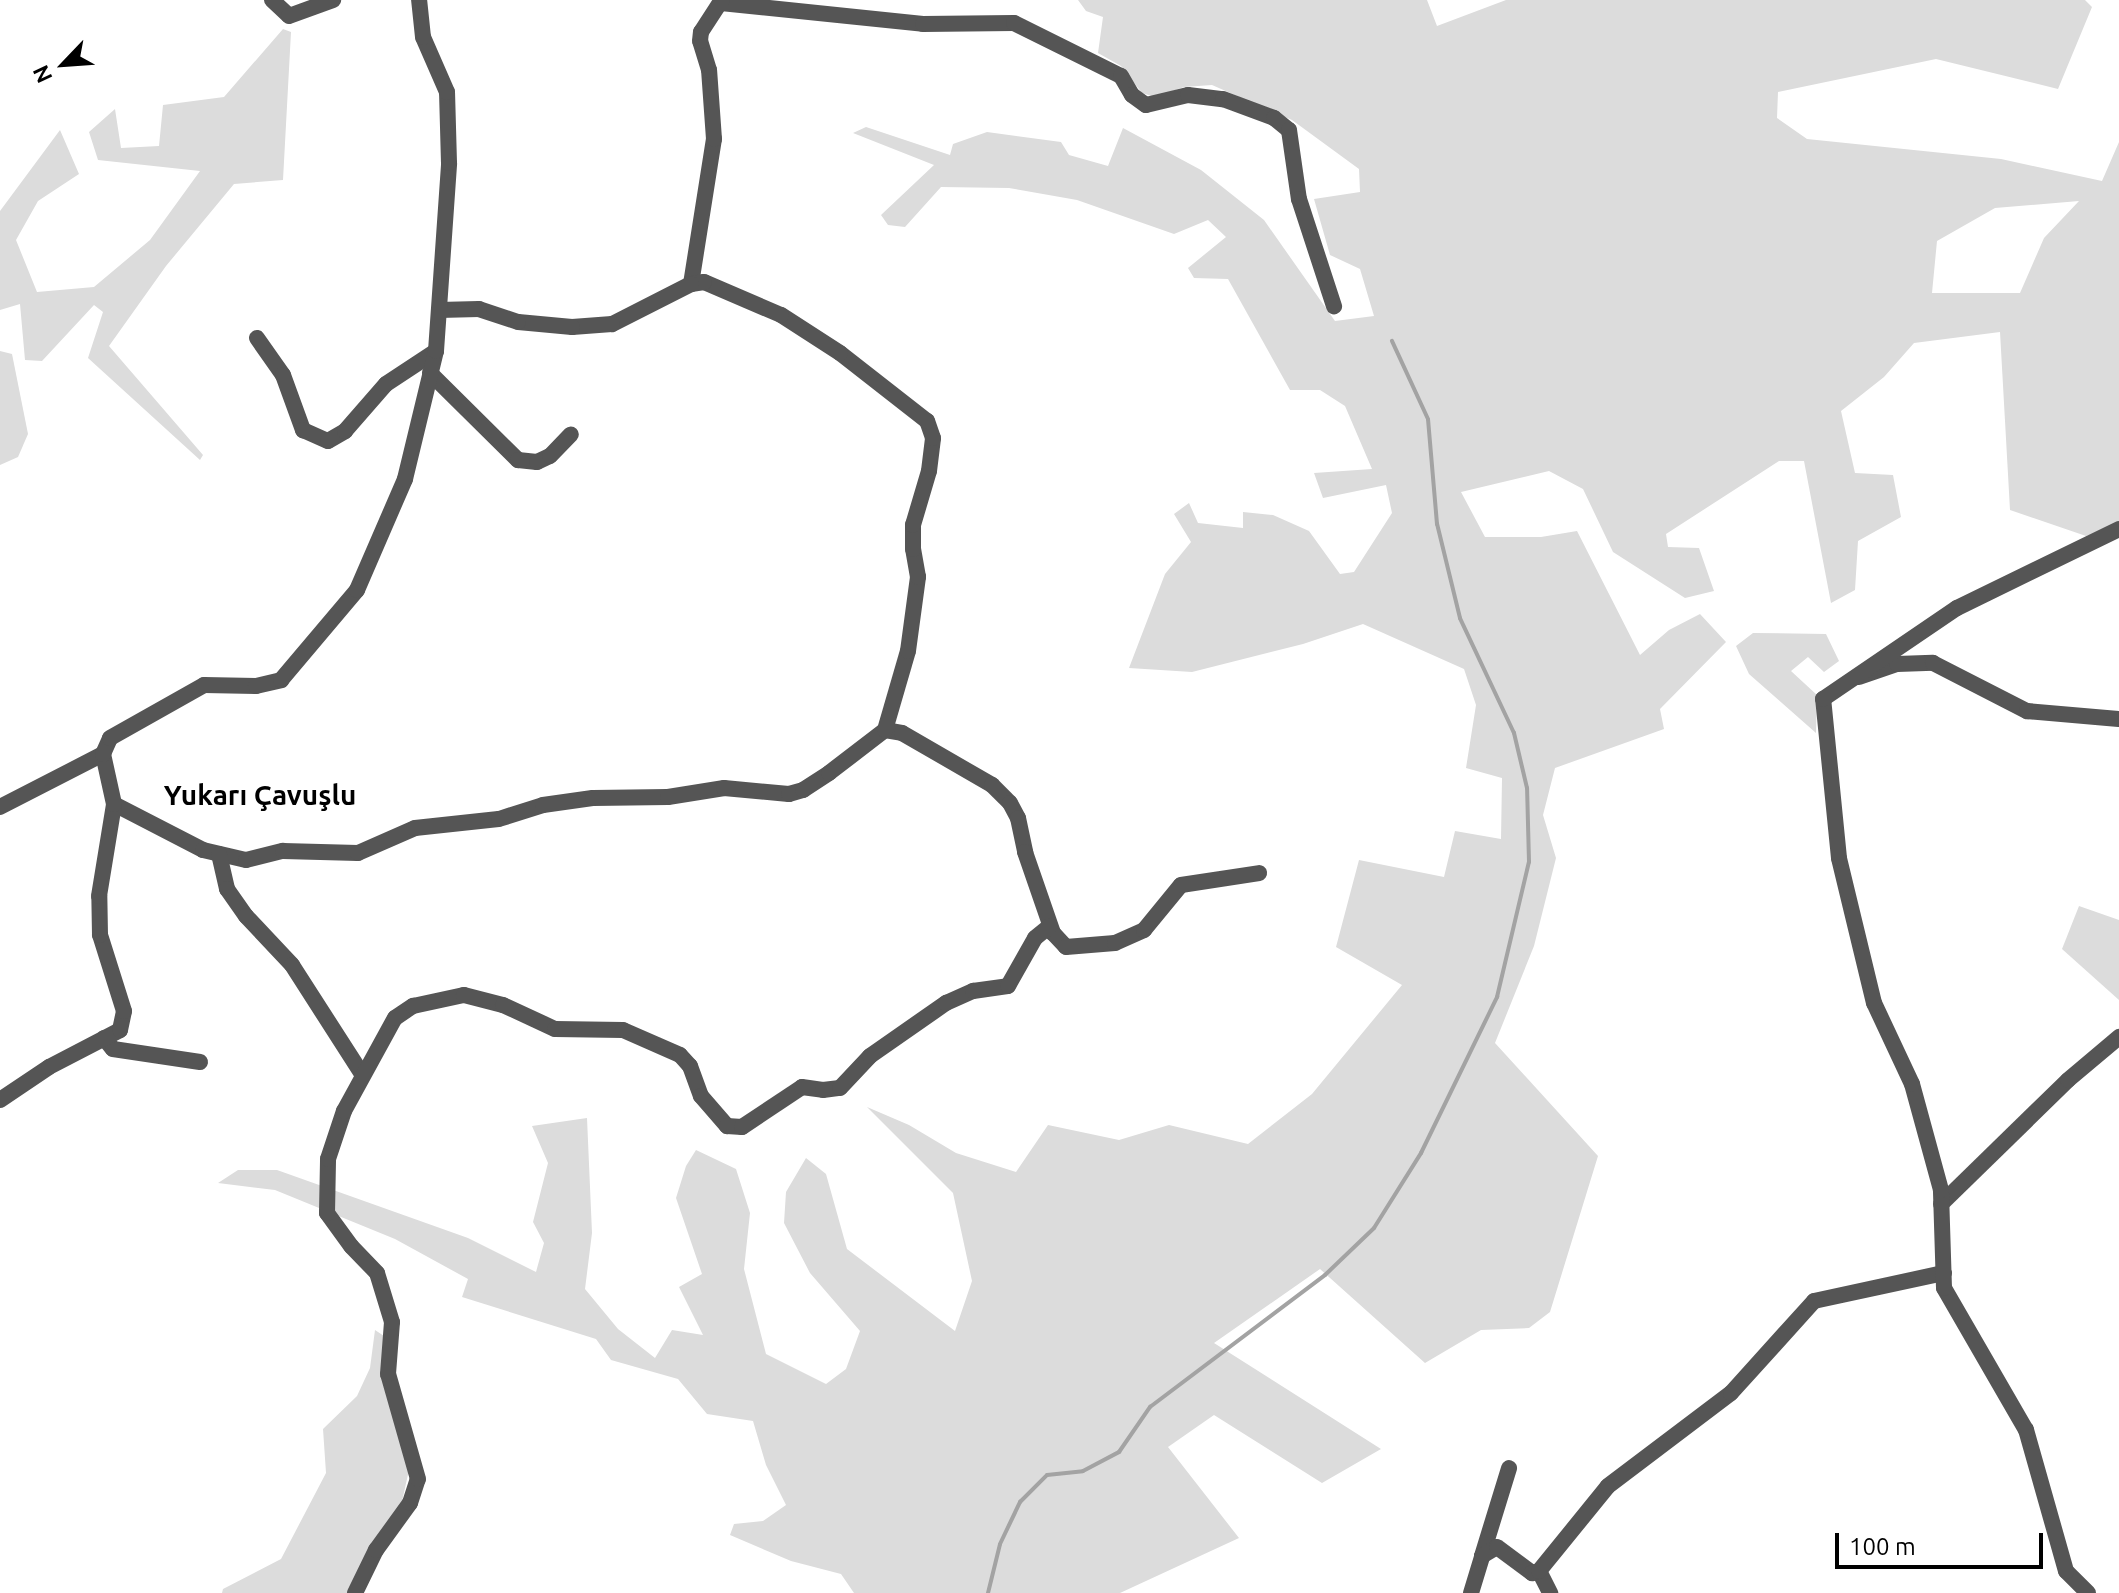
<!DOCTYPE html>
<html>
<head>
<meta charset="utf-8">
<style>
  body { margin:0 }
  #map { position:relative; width:2119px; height:1593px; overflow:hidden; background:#fff; font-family:Ubuntu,sans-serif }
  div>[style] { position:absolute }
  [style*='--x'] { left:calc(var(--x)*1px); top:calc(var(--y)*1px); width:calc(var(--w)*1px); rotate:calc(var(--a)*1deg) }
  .green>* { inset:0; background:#dcdcdc }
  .stream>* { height:4px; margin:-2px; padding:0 2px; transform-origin:2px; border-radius:2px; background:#a3a3a3 }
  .minor>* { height:16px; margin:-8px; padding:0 8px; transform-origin:8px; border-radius:8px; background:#555 }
  .tertiary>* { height:16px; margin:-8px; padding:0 8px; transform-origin:8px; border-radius:8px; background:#555 }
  span { translate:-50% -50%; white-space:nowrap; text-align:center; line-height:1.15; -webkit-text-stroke:6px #fff; paint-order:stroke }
  .quarter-label { font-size:28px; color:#000; font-weight:700 }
  .north { position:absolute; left:24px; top:24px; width:80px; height:80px; -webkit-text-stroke:6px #fff; paint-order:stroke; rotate:245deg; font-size:22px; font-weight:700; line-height:32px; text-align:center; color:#000 }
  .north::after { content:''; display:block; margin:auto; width:28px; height:36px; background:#000; clip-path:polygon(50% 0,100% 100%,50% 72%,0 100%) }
  .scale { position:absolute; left:1835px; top:1533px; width:208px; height:36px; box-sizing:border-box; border:4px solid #000; border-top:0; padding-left:10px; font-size:24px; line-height:28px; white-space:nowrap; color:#000; -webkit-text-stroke:6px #fff; paint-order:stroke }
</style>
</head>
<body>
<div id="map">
  <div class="green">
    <div style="clip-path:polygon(evenodd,1078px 0,1427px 0,1437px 26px,1506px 0,2085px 0,2092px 7px,2058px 89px,1936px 59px,1778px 92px,1777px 118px,1807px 139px,2001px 159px,2102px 181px,2119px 142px,2119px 528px,2086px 536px,2010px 510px,2000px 332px,1914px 343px,1884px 377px,1841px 411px,1855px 473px,1893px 475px,1901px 517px,1858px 541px,1855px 590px,1831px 603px,1804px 461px,1779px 461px,1666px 534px,1668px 547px,1699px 548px,1714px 591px,1685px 598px,1613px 552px,1583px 489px,1549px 471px,1461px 492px,1485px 537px,1541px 537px,1577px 531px,1640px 655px,1669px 630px,1700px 614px,1726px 642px,1660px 709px,1664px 729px,1555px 768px,1543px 815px,1556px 858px,1534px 946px,1495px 1043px,1598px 1156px,1550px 1312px,1529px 1328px,1481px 1330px,1425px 1363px,1320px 1269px,1214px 1343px,1381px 1449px,1322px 1483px,1214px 1415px,1168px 1447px,1239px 1538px,1120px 1593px,854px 1593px,841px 1574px,791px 1561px,730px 1535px,734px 1524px,763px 1521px,786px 1505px,766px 1465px,753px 1421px,707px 1414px,678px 1379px,611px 1360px,596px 1339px,462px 1297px,468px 1279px,395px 1239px,275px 1190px,218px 1183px,238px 1170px,277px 1170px,468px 1238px,536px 1272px,544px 1243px,533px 1222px,548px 1163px,532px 1126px,587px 1118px,592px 1233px,585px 1289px,618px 1329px,655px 1358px,672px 1330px,703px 1335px,679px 1287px,702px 1274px,676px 1198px,686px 1166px,696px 1150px,736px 1169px,750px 1213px,744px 1269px,766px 1354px,826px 1384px,846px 1369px,860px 1331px,810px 1273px,784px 1223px,786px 1192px,806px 1158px,826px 1174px,847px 1249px,955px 1331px,972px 1281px,953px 1193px,867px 1107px,909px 1125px,956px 1153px,1016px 1172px,1048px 1125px,1119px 1140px,1169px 1125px,1248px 1144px,1312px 1094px,1402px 985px,1336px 947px,1359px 860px,1444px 877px,1455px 831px,1501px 839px,1502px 778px,1466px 768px,1476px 705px,1464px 669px,1363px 624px,1303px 644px,1192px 672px,1129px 668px,1165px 574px,1191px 542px,1174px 514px,1189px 503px,1198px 523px,1243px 528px,1243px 512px,1273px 515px,1309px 531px,1340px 574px,1354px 572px,1392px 513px,1386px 485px,1323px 498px,1314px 473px,1372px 469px,1345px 406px,1320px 390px,1290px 390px,1228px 279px,1194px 278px,1188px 268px,1226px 237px,1208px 220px,1174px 234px,1077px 200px,1009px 188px,941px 187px,905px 227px,888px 225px,881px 215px,934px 165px,853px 133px,866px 127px,950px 155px,953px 144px,987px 132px,1061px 142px,1069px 155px,1108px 166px,1123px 128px,1201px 170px,1264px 220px,1335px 321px,1374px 316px,1360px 269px,1330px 255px,1314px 199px,1360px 192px,1359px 169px,1292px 120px,1212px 85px,1184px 87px,1155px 97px,1142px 93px,1121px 66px,1098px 53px,1103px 17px,1086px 11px,1078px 0,2079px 201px,2044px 238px,2020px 293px,1932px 293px,1937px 241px,1995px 208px,2079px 201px)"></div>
    <div style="clip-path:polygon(283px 29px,291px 32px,283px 180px,234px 184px,166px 266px,109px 346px,203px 455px,200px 460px,88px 358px,103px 312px,94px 305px,42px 361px,25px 360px,20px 304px,0 310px,0 211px,60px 130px,79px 174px,38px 201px,16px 240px,37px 292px,94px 287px,150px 240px,200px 171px,98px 160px,89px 132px,115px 109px,121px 148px,159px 146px,163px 105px,224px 97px)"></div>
    <div style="clip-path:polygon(0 351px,12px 354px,28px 434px,18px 457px,0 465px)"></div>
    <div style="clip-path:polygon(1753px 633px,1826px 634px,1839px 661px,1824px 672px,1808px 657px,1791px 671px,1817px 695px,1816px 733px,1749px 674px,1736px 646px)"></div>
    <div style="clip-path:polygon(2079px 906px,2119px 920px,2119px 1000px,2062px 949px)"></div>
    <div style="clip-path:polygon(375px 1330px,384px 1336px,409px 1470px,401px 1506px,347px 1593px,222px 1593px,223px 1589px,281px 1559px,326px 1473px,323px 1429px,357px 1396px,370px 1368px)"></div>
  </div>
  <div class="stream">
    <div style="--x:988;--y:1593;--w:50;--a:-76.2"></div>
    <div style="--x:1000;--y:1544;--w:47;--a:-64.5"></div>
    <div style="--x:1020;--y:1502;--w:38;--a:-45"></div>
    <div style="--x:1047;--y:1475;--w:36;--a:-6"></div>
    <div style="--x:1083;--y:1471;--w:41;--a:-27.8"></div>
    <div style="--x:1119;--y:1452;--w:55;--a:-55.4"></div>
    <div style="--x:1150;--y:1407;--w:219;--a:-37"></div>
    <div style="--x:1325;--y:1275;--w:68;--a:-43.8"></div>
    <div style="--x:1374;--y:1228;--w:89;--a:-57.9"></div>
    <div style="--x:1421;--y:1153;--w:174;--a:-64"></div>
    <div style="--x:1497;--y:997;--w:139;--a:-76.7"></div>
    <div style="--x:1529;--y:862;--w:74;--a:-91.5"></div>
    <div style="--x:1527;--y:788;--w:57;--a:-103.3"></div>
    <div style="--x:1514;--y:733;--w:127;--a:-115.2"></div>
    <div style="--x:1460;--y:618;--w:97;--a:-103.7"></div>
    <div style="--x:1437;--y:524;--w:105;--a:-94.9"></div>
    <div style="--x:1428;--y:419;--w:86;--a:-114.8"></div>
  </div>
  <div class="minor">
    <div style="--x:272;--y:0;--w:23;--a:43"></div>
    <div style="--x:289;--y:16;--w:47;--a:-20"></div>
    <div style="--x:721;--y:3;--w:203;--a:5.9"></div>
    <div style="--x:923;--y:24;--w:91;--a:-0.6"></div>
    <div style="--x:1014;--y:23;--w:119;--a:26.4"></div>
    <div style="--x:1121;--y:76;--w:22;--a:60"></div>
    <div style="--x:1132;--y:95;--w:17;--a:36"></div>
    <div style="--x:1146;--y:105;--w:43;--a:-13.4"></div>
    <div style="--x:1188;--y:95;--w:35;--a:7"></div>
    <div style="--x:1223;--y:99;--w:54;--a:20.4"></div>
    <div style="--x:1274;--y:118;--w:19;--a:39"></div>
    <div style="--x:1289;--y:130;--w:70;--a:81.8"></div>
    <div style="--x:1299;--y:199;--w:113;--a:71.9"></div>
    <div style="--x:691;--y:284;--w:147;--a:-81"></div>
    <div style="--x:714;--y:139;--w:69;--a:-94.1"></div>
    <div style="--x:709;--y:70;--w:30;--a:-107"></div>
    <div style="--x:700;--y:41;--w:9;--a:-84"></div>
    <div style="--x:701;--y:32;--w:38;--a:-57"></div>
    <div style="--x:257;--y:338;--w:45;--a:54.9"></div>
    <div style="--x:283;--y:375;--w:59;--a:70"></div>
    <div style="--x:303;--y:430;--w:27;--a:24"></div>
    <div style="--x:328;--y:441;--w:20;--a:-30"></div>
    <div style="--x:345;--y:431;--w:62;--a:-48.9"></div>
    <div style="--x:386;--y:384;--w:60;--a:-33.4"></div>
    <div style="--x:430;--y:373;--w:124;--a:44.7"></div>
    <div style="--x:518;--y:460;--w:19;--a:6"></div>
    <div style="--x:537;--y:462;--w:14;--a:-25"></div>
    <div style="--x:550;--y:456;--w:30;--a:-46"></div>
    <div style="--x:1859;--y:677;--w:40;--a:-18.9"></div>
    <div style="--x:1897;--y:664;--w:36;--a:-2"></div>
    <div style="--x:1933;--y:663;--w:106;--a:27.1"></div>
    <div style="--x:2027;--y:711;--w:92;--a:5"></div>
    <div style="--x:885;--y:730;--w:17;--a:10"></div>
    <div style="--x:902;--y:733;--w:104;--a:30"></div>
    <div style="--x:992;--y:785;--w:25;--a:45"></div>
    <div style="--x:1010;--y:803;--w:17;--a:62"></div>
    <div style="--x:1018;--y:818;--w:35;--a:78"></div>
    <div style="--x:1025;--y:852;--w:86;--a:70.9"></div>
    <div style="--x:1053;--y:933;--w:19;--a:47"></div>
    <div style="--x:1066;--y:947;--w:49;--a:-4.7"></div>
    <div style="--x:1115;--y:943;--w:32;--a:-24"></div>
    <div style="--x:1144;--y:930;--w:58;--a:-50.6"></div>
    <div style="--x:1181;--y:885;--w:79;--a:-8.7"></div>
    <div style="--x:114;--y:804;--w:100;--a:27.3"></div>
    <div style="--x:203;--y:850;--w:44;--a:13.1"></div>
    <div style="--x:246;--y:860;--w:38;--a:-14"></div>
    <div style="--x:283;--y:851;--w:75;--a:1.5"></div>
    <div style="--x:358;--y:853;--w:62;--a:-23.7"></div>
    <div style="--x:415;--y:828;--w:84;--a:-6.1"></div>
    <div style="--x:499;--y:819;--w:46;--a:-17.7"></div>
    <div style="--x:543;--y:805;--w:50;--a:-8"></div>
    <div style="--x:593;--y:798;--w:75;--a:-0.8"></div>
    <div style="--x:668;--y:797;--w:57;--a:-9.1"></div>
    <div style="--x:724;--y:788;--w:65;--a:5.3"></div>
    <div style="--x:789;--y:794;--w:15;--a:-16"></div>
    <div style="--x:803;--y:790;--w:31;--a:-33"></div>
    <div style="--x:829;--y:773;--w:71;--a:-37.5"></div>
    <div style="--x:885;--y:730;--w:82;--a:-73.8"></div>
    <div style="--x:908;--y:651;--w:75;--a:-82.3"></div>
    <div style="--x:918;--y:577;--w:28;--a:-100"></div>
    <div style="--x:913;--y:549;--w:24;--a:-90"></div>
    <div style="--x:913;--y:525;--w:56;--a:-73.5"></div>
    <div style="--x:929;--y:471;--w:33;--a:-83"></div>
    <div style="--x:933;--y:438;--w:18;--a:-109"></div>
    <div style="--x:927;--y:421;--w:110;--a:-142"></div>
    <div style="--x:840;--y:353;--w:70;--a:-147.2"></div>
    <div style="--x:781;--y:315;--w:84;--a:-156.8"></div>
    <div style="--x:704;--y:282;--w:13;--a:171"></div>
    <div style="--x:691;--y:284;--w:89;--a:153.1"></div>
    <div style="--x:612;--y:324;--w:40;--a:175.7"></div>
    <div style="--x:572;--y:327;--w:54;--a:-174.7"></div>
    <div style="--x:518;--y:322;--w:41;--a:-161.6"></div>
    <div style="--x:479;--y:309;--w:40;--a:178.6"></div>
    <div style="--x:0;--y:807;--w:116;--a:-27.2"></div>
    <div style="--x:219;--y:854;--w:36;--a:77"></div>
    <div style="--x:227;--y:889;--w:33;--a:55"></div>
    <div style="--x:246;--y:916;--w:67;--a:46.8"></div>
    <div style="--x:292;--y:965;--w:130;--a:57.3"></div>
    <div style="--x:104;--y:1038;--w:14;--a:51"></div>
    <div style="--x:113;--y:1049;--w:88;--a:8.5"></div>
    <div style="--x:1941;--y:1204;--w:177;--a:-44.3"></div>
    <div style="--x:2068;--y:1080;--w:67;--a:-40.1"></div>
    <div style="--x:1482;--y:1556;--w:92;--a:-72.9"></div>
    <div style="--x:1539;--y:1571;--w:25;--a:63"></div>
    <div style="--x:355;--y:1593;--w:48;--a:-64"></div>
    <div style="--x:376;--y:1550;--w:58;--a:-54.1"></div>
    <div style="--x:410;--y:1503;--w:25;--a:-72"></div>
    <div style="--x:418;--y:1479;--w:109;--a:-105.9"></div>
    <div style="--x:388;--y:1374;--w:52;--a:-85.6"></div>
    <div style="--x:392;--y:1322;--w:51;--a:-107"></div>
    <div style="--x:377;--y:1273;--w:37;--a:-134"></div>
    <div style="--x:351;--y:1246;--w:41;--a:-126"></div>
    <div style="--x:327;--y:1213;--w:54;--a:-88.9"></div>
    <div style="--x:328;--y:1159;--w:51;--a:-71.6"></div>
    <div style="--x:344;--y:1111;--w:106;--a:-61.3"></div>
    <div style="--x:395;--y:1018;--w:22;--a:-34"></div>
    <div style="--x:413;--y:1006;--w:52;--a:-12.2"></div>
    <div style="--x:464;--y:995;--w:40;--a:14.4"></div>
    <div style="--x:503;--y:1005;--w:57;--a:24.8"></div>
    <div style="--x:555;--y:1029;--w:68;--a:0.8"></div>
    <div style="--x:623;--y:1030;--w:62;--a:23.7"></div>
    <div style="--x:680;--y:1055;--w:15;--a:48"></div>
    <div style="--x:690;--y:1066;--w:32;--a:70"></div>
    <div style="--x:701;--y:1096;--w:40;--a:49"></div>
    <div style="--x:727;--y:1126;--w:15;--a:4"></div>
    <div style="--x:742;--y:1127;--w:72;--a:-33.7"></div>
    <div style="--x:802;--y:1087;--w:21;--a:8"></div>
    <div style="--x:823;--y:1090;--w:17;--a:-7"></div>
    <div style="--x:840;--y:1088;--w:44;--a:-46.8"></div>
    <div style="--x:870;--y:1056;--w:93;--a:-34.9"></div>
    <div style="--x:946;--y:1003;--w:30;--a:-24"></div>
    <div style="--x:973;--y:991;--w:35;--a:-8"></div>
    <div style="--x:1008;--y:986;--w:55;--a:-60.6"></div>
    <div style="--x:1035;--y:938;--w:19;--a:-39"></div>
    <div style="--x:1471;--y:1593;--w:39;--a:-73"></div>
    <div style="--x:1482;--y:1556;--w:17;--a:-31"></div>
    <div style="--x:1497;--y:1547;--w:44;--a:36.6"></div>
    <div style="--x:1532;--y:1573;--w:7;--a:-16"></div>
    <div style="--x:1539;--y:1571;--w:109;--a:-50.9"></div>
    <div style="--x:1608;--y:1486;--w:154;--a:-37.1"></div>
    <div style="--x:1731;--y:1393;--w:124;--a:-47.9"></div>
    <div style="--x:1814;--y:1301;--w:133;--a:-12.2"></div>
  </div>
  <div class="tertiary">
    <div style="--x:0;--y:1100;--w:59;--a:-34"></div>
    <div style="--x:49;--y:1067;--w:80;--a:-27.5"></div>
    <div style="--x:120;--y:1030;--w:19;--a:-78"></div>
    <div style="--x:124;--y:1011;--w:80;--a:-107.5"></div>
    <div style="--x:100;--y:935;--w:39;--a:-91"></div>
    <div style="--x:99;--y:896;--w:93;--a:-80.7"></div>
    <div style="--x:114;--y:804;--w:51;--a:-102.4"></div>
    <div style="--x:103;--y:754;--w:17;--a:-66"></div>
    <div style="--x:110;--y:738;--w:108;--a:-29.4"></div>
    <div style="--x:204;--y:685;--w:52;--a:1.1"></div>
    <div style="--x:256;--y:686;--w:26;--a:-13"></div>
    <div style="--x:281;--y:680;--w:118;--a:-49.8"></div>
    <div style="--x:357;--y:590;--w:121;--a:-66.6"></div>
    <div style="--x:405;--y:479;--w:132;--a:-76.4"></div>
    <div style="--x:436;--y:351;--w:188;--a:-86"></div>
    <div style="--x:449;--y:163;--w:71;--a:-91.6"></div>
    <div style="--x:447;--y:92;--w:60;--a:-113.6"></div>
    <div style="--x:423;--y:37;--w:37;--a:-96"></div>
    <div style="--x:2088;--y:1593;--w:31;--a:-135"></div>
    <div style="--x:2066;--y:1571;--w:147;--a:-105.8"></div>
    <div style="--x:2026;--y:1430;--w:164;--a:-120"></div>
    <div style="--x:1944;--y:1288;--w:98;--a:-91.8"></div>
    <div style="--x:1941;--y:1190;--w:110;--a:-105.3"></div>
    <div style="--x:1912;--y:1084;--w:89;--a:-115.1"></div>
    <div style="--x:1874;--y:1003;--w:149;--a:-103.6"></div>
    <div style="--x:1839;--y:858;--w:160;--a:-95.7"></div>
    <div style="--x:1823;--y:699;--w:162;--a:-34.2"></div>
    <div style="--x:1957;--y:608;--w:180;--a:-26"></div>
  </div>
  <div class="quarter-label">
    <span style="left:260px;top:795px">Yukarı Çavuşlu</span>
  </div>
  <div class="north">N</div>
  <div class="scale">100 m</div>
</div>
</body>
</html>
